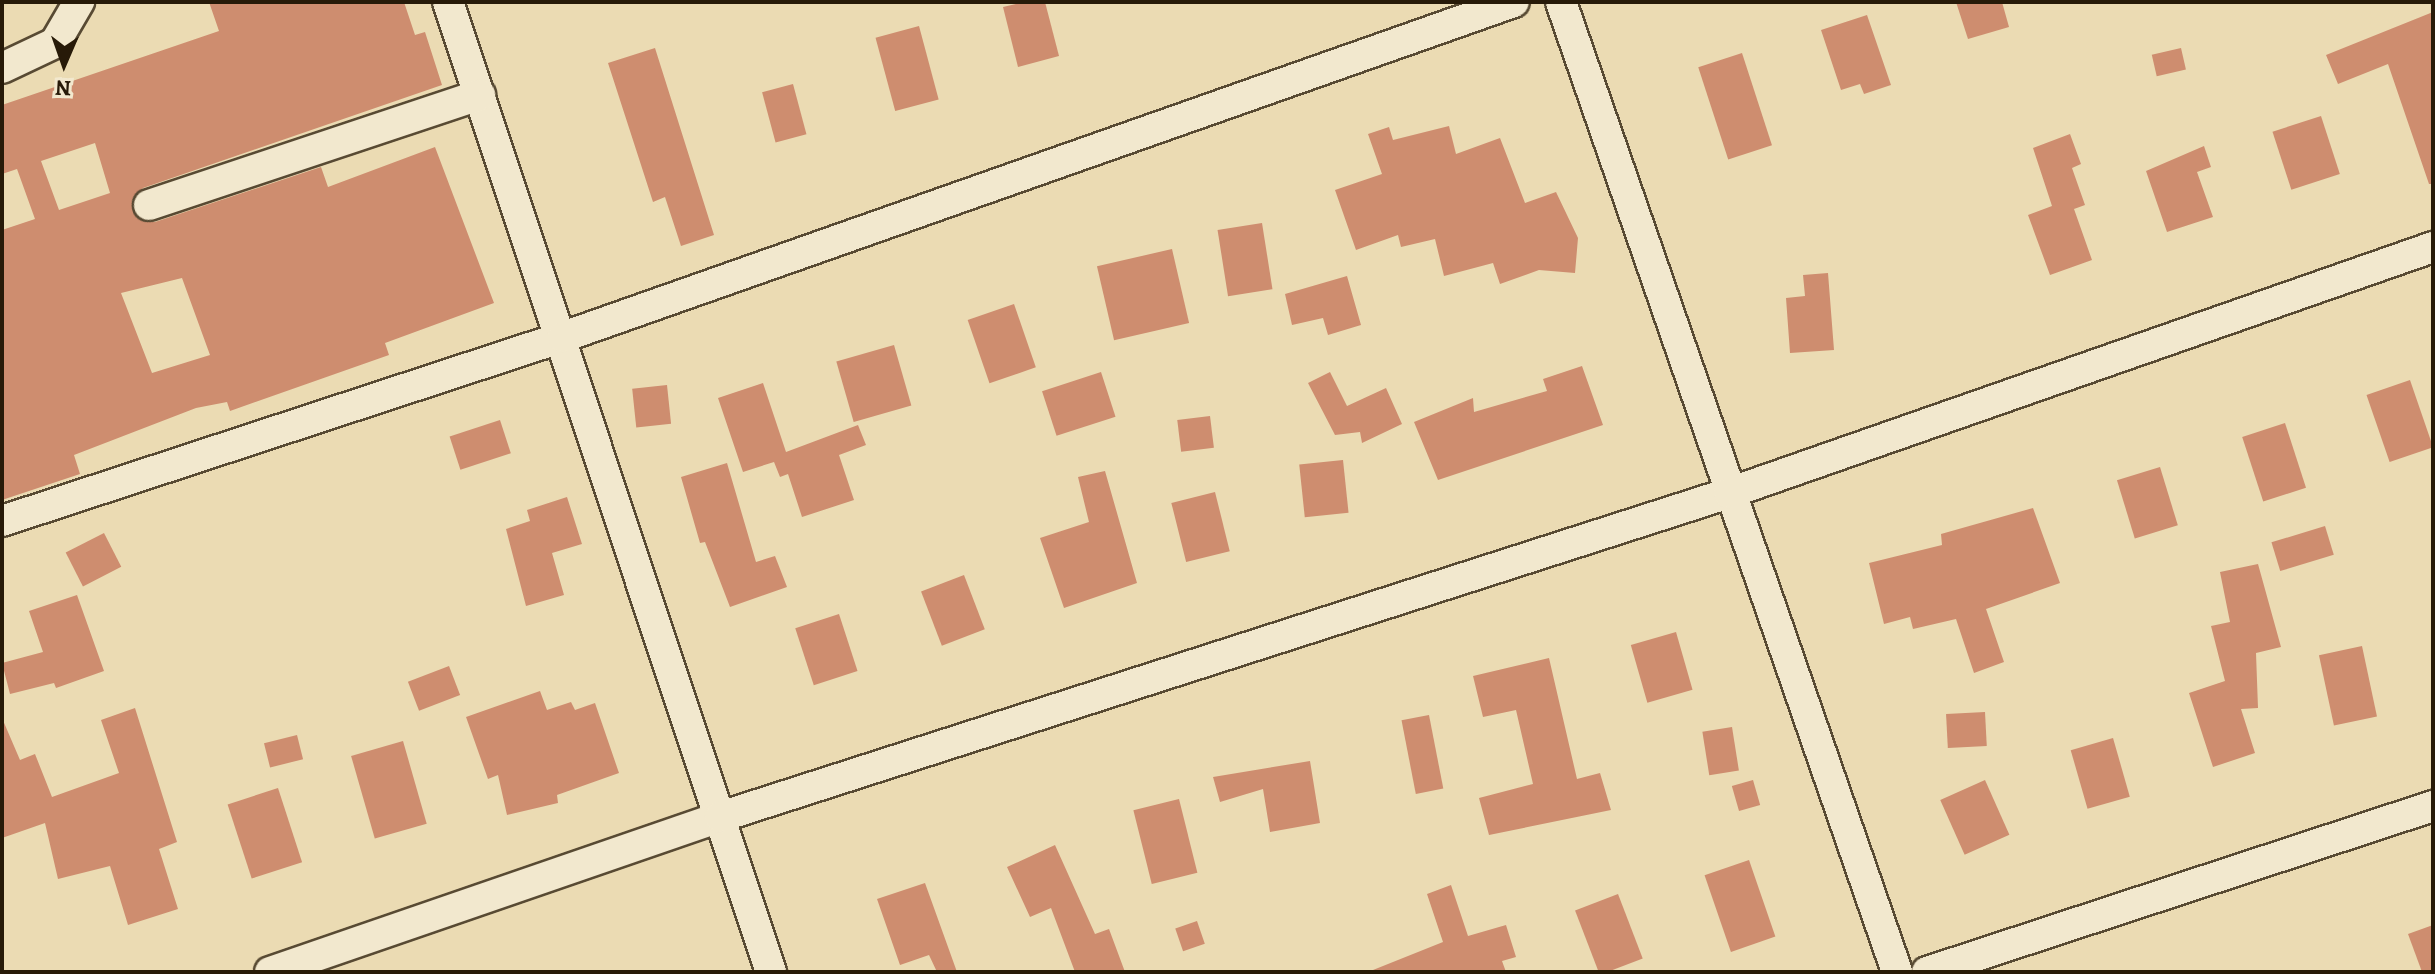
<!DOCTYPE html>
<html>
<head>
<meta charset="utf-8">
<style>
  body { margin:0 }
  #map { position:relative; width:2435px; height:974px; overflow:hidden; background:#ebdbb3; font-family:Alegreya,serif }
  div>[style] { position:absolute }
  [style*='--x'] { left:calc(var(--x)*1px); top:calc(var(--y)*1px); width:calc(var(--w)*1px); rotate:calc(var(--a)*1deg) }
  .building>* { inset:0; background:#ce8d6f; transform-origin:0 0 }
  .roads { filter:drop-shadow(2px 0 #584a33) drop-shadow(-2px 0 #584a33) drop-shadow(0 2px #584a33) drop-shadow(0 -2px #584a33) }
  .minor>* { height:30px; margin:-15px; padding:0 15px; transform-origin:15px; border-radius:15px; background:#f2e8ce }
  span { translate:-50% -50%; white-space:nowrap; text-align:center; line-height:1.15; -webkit-text-stroke:8px #f2e8ce; paint-order:stroke }
  .frame { position:absolute; inset:0; border:4px solid #271a08; pointer-events:none }
  .north { position:absolute; left:24px; top:24px; width:80px; height:80px; -webkit-text-stroke:6px #f2e8ce; paint-order:stroke; rotate:182deg; font-size:22px; font-weight:700; line-height:32px; text-align:center; color:#271a08 }
  .north::after { content:''; display:block; margin:auto; width:28px; height:36px; background:#271a08; clip-path:polygon(50% 0,100% 100%,50% 72%,0 100%) }
</style>
</head>
<body>
<div id="map">
  <div class="building">
    <div style="clip-path:polygon(evenodd,209px 2px,404px 2px,415px 35px,425px 32px,442px 85px,143px 188px,132px 201px,137px 218px,155px 222px,321px 167px,328px 187px,435px 147px,494px 303px,385px 343px,389px 355px,230px 411px,227px 402px,196px 408px,74px 455px,80px 474px,2px 500px,2px 230px,35px 219px,17px 169px,2px 174px,2px 105px,219px 31px,209px 2px,95px 143px,110px 193px,59px 210px,41px 161px,95px 143px,209px 2px,182px 278px,210px 355px,152px 373px,121px 293px,182px 278px)"></div>
    <div style="clip-path:polygon(1025px 2px,1045px 2px,1059px 56px,1018px 67px,1003px 7px)"></div>
    <div style="clip-path:polygon(1956px 2px,2002px 2px,2009px 27px,1968px 39px)"></div>
    <div style="clip-path:polygon(2433px 12px,2433px 184px,2429px 184px,2388px 64px,2338px 84px,2326px 55px)"></div>
    <div style="clip-path:polygon(1867px 15px,1891px 85px,1864px 94px,1860px 84px,1841px 90px,1821px 30px)"></div>
    <div style="left:919px;top:26px;width:76px;height:45px;rotate:75deg"></div>
    <div style="clip-path:polygon(655px 48px,714px 235px,681px 246px,665px 197px,653px 202px,608px 63px)"></div>
    <div style="left:2181px;top:48px;width:22px;height:30px;rotate:77deg"></div>
    <div style="left:1742px;top:53px;width:97px;height:46px;rotate:72deg"></div>
    <div style="left:793px;top:84px;width:52px;height:32px;rotate:75deg"></div>
    <div style="left:2321px;top:116px;width:61px;height:51px;rotate:72deg"></div>
    <div style="clip-path:polygon(1449px 126px,1456px 154px,1500px 138px,1525px 203px,1556px 192px,1578px 238px,1575px 273px,1539px 270px,1500px 284px,1493px 263px,1444px 276px,1435px 239px,1401px 247px,1398px 235px,1356px 250px,1335px 190px,1382px 174px,1368px 134px,1389px 127px,1393px 140px)"></div>
    <div style="clip-path:polygon(2070px 134px,2081px 164px,2072px 168px,2085px 205px,2074px 209px,2092px 260px,2050px 275px,2028px 215px,2052px 206px,2033px 148px)"></div>
    <div style="clip-path:polygon(2204px 146px,2211px 167px,2197px 172px,2213px 217px,2167px 232px,2146px 171px)"></div>
    <div style="left:1262px;top:223px;width:67px;height:45px;rotate:81deg"></div>
    <div style="left:1172px;top:249px;width:76px;height:77px;rotate:77deg"></div>
    <div style="clip-path:polygon(1828px 273px,1834px 350px,1790px 353px,1786px 298px,1805px 296px,1803px 275px)"></div>
    <div style="clip-path:polygon(1347px 276px,1361px 325px,1328px 335px,1323px 318px,1292px 325px,1285px 294px)"></div>
    <div style="left:1014px;top:304px;width:67px;height:49px;rotate:71deg"></div>
    <div style="left:894px;top:345px;width:63px;height:60px;rotate:74deg"></div>
    <div style="clip-path:polygon(1582px 366px,1603px 425px,1438px 480px,1414px 422px,1473px 398px,1474px 412px,1547px 391px,1543px 379px)"></div>
    <div style="left:1101px;top:372px;width:47px;height:62px;rotate:72deg"></div>
    <div style="clip-path:polygon(1330px 372px,1347px 406px,1386px 388px,1402px 424px,1362px 443px,1360px 432px,1335px 435px,1308px 383px)"></div>
    <div style="left:2410px;top:380px;width:71px;height:46px;rotate:71deg"></div>
    <div style="clip-path:polygon(763px 383px,786px 452px,858px 425px,866px 445px,839px 455px,854px 500px,802px 517px,788px 474px,780px 477px,774px 462px,743px 472px,718px 398px)"></div>
    <div style="left:667px;top:385px;width:39px;height:35px;rotate:84deg"></div>
    <div style="left:1210px;top:416px;width:32px;height:33px;rotate:83deg"></div>
    <div style="left:500px;top:420px;width:35px;height:53px;rotate:72deg"></div>
    <div style="left:2285px;top:423px;width:68px;height:45px;rotate:72deg"></div>
    <div style="left:1343px;top:460px;width:53px;height:44px;rotate:84deg"></div>
    <div style="clip-path:polygon(727px 463px,756px 562px,775px 556px,787px 587px,730px 607px,705px 542px,700px 543px,681px 477px)"></div>
    <div style="left:2160px;top:467px;width:61px;height:45px;rotate:73deg"></div>
    <div style="clip-path:polygon(1105px 471px,1137px 583px,1064px 608px,1040px 538px,1089px 522px,1078px 477px)"></div>
    <div style="left:1215px;top:492px;width:61px;height:45px;rotate:76deg"></div>
    <div style="clip-path:polygon(567px 497px,582px 544px,552px 553px,564px 595px,526px 606px,506px 529px,530px 521px,527px 510px)"></div>
    <div style="clip-path:polygon(2033px 508px,2060px 583px,1986px 609px,2004px 662px,1974px 673px,1956px 619px,1913px 629px,1910px 617px,1884px 624px,1869px 563px,1942px 545px,1941px 534px)"></div>
    <div style="left:2325px;top:526px;width:30px;height:56px;rotate:73deg"></div>
    <div style="left:104px;top:533px;width:38px;height:43px;rotate:63deg"></div>
    <div style="clip-path:polygon(2258px 564px,2281px 647px,2256px 653px,2258px 708px,2241px 709px,2255px 753px,2213px 767px,2189px 693px,2225px 681px,2211px 626px,2230px 622px,2220px 572px)"></div>
    <div style="left:964px;top:575px;width:58px;height:46px;rotate:69deg"></div>
    <div style="clip-path:polygon(77px 595px,104px 671px,56px 688px,54px 683px,10px 694px,2px 663px,43px 652px,29px 611px)"></div>
    <div style="left:839px;top:614px;width:60px;height:46px;rotate:72deg"></div>
    <div style="left:1676px;top:632px;width:60px;height:47px;rotate:74deg"></div>
    <div style="left:2362px;top:646px;width:72px;height:44px;rotate:78deg"></div>
    <div style="clip-path:polygon(1549px 658px,1577px 779px,1600px 773px,1611px 810px,1489px 835px,1479px 798px,1533px 784px,1516px 710px,1483px 717px,1473px 676px)"></div>
    <div style="left:449px;top:666px;width:31px;height:44px;rotate:69deg"></div>
    <div style="clip-path:polygon(540px 691px,547px 710px,571px 702px,575px 710px,595px 703px,619px 773px,557px 795px,558px 803px,507px 815px,498px 775px,488px 779px,466px 717px)"></div>
    <div style="clip-path:polygon(135px 708px,177px 842px,159px 849px,178px 909px,128px 925px,110px 866px,58px 879px,45px 823px,2px 838px,2px 718px,20px 760px,35px 754px,52px 797px,119px 773px,101px 720px)"></div>
    <div style="left:1985px;top:712px;width:34px;height:39px;rotate:87deg"></div>
    <div style="left:1429px;top:715px;width:75px;height:28px;rotate:79deg"></div>
    <div style="left:1732px;top:727px;width:44px;height:30px;rotate:81deg"></div>
    <div style="left:297px;top:735px;width:25px;height:34px;rotate:76deg"></div>
    <div style="left:2113px;top:738px;width:61px;height:44px;rotate:74deg"></div>
    <div style="left:403px;top:741px;width:86px;height:54px;rotate:74deg"></div>
    <div style="clip-path:polygon(1310px 761px,1320px 823px,1270px 832px,1263px 789px,1220px 802px,1213px 777px)"></div>
    <div style="left:1753px;top:780px;width:26px;height:22px;rotate:74deg"></div>
    <div style="left:1985px;top:780px;width:60px;height:49px;rotate:66deg"></div>
    <div style="left:278px;top:788px;width:78px;height:53px;rotate:72deg"></div>
    <div style="left:1179px;top:799px;width:76px;height:47px;rotate:76deg"></div>
    <div style="clip-path:polygon(1055px 845px,1095px 934px,1109px 929px,1125px 972px,1075px 972px,1051px 908px,1030px 917px,1007px 867px)"></div>
    <div style="left:1749px;top:860px;width:81px;height:47px;rotate:71deg"></div>
    <div style="clip-path:polygon(925px 883px,957px 972px,937px 972px,929px 955px,900px 965px,877px 899px)"></div>
    <div style="clip-path:polygon(1451px 885px,1468px 936px,1506px 925px,1516px 957px,1502px 961px,1506px 972px,1368px 972px,1443px 942px,1427px 894px)"></div>
    <div style="left:1618px;top:894px;width:69px;height:46px;rotate:69deg"></div>
    <div style="left:1197px;top:921px;width:24px;height:23px;rotate:71deg"></div>
    <div style="clip-path:polygon(2433px 925px,2433px 972px,2422px 972px,2408px 934px)"></div>
  </div>
  <div class="roads">
    <div class="minor">
      <div style="--x:448;--y:2;--w:1022;--a:71.58"></div>
      <div style="--x:1561;--y:2;--w:1027;--a:70.89"></div>
      <div style="--x:2;--y:68;--w:59;--a:-25.3"></div>
      <div style="--x:55;--y:43;--w:48;--a:-59.7"></div>
      <div style="--x:149;--y:205;--w:349;--a:-18.4"></div>
      <div style="--x:2;--y:521;--w:590;--a:-18.16"></div>
      <div style="--x:563;--y:337;--w:1008;--a:-19.41"></div>
      <div style="--x:270;--y:972;--w:476;--a:-19"></div>
      <div style="--x:720;--y:817;--w:1060;--a:-17.8"></div>
      <div style="--x:1729;--y:493;--w:746;--a:-19.26"></div>
      <div style="--x:1927;--y:972;--w:533;--a:-18.16"></div>
    </div>
  </div>
  <div class="frame"></div>
  <div class="north">N</div>
</div>
</body>
</html>
